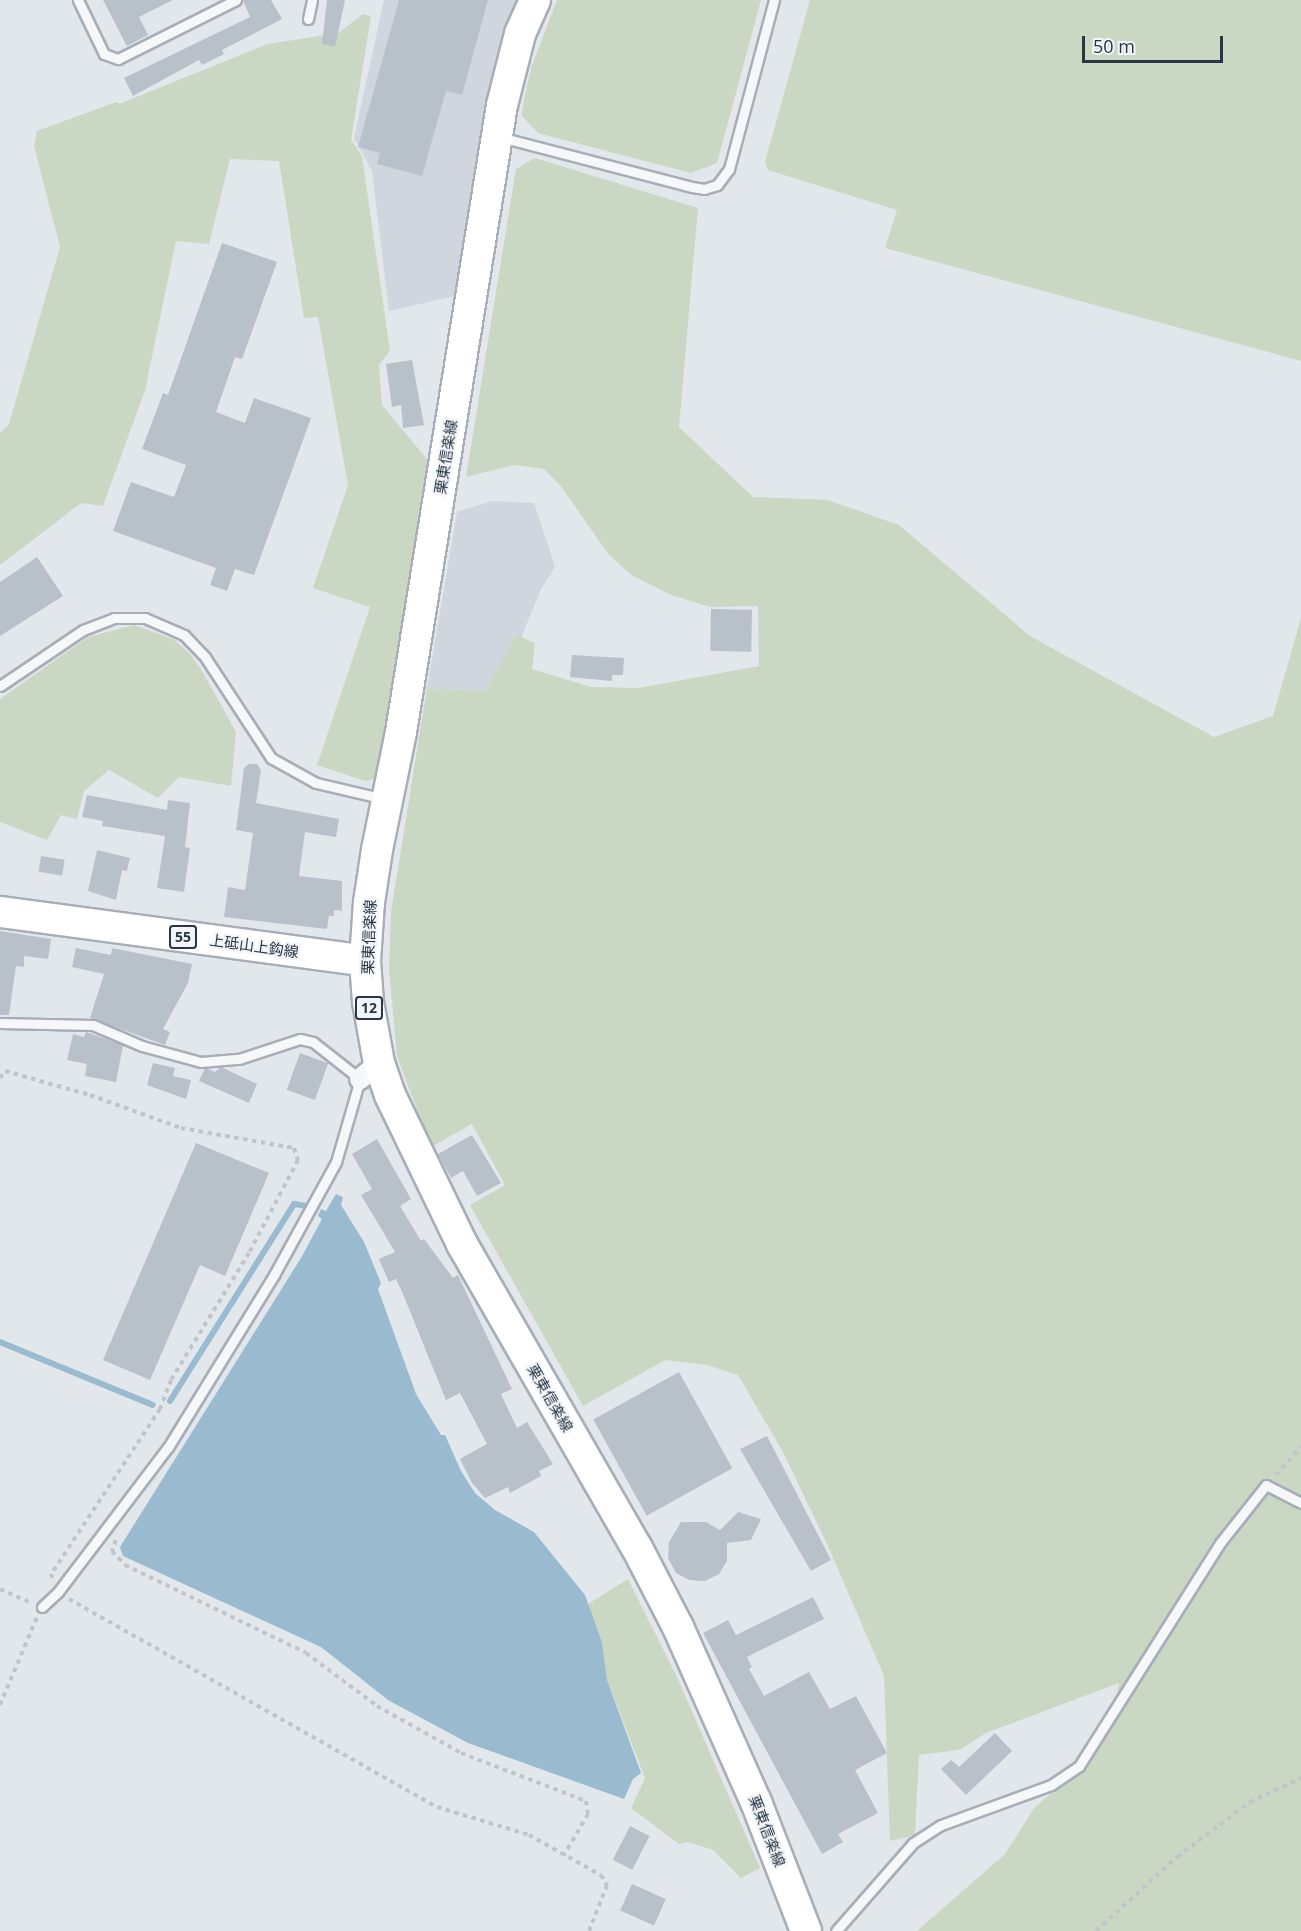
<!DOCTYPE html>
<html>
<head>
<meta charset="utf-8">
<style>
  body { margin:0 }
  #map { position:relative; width:1301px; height:1931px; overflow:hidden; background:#e2e7ec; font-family:"Open Sans","Noto Sans JP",sans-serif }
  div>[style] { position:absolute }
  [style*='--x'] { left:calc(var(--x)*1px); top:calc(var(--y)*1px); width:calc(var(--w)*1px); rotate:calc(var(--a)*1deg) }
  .built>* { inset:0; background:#d0d6de }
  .green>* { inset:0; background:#cad7c2 }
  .water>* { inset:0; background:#99bacf }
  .stream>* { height:6px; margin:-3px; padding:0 3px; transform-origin:3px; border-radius:3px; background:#99bacf }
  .building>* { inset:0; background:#b8c1ca; transform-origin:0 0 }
  .path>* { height:4px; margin-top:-2px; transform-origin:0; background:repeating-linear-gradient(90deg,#c0c5ca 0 4.5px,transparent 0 9px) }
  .roads { filter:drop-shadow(2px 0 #a6aeb7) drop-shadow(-2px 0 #a6aeb7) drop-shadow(0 2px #a6aeb7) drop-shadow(0 -2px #a6aeb7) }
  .service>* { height:9px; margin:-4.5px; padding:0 4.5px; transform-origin:4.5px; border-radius:4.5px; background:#f5f7f9 }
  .minor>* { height:20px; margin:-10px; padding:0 10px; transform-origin:10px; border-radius:10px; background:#f5f7f9 }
  .primary>* { height:30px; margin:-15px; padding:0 15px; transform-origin:15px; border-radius:15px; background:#fff }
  span { translate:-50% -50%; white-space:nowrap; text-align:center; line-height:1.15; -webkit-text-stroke:4.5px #f2f6f9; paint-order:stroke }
  .shield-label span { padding:2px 4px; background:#f2f6f9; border:2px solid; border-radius:4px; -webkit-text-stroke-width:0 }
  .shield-label { font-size:14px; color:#283646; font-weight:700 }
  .street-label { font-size:15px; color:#283646 }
  .scale { position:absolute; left:1082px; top:36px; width:141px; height:27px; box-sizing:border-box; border:3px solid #283646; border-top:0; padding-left:8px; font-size:18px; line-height:21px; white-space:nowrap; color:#283646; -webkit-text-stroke:4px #f2f6f9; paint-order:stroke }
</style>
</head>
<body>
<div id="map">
  <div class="built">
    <div style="clip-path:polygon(384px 0,516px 0,459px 295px,389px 311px,372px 171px,354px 138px)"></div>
    <div style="clip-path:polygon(492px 501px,534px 503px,555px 567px,541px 589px,521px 638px,516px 635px,485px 691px,427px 688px,457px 512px)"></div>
  </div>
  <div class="green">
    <div style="clip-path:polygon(557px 0,761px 0,717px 163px,691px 173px,538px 133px,521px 115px,531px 68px)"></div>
    <div style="clip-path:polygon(810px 0,1301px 0,1301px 361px,885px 248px,897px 210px,768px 170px,765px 162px)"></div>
    <div style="clip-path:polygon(363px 14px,371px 16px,351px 140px,362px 156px,390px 351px,379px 365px,382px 405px,431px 464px,382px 769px,374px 779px,365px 781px,317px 765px,370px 607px,313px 588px,348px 485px,318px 317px,304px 318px,279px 161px,230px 159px,209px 244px,176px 241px,145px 390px,103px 506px,81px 503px,0 565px,0 433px,9px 424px,60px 247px,34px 146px,37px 131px,116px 102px,119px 104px,268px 44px,338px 33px)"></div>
    <div style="clip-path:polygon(535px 158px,698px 208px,679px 427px,753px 497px,828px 500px,899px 525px,1030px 636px,1214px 737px,1273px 716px,1301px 618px,1301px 1931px,917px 1931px,1005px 1854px,1035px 1807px,1070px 1777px,1114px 1716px,1119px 1683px,986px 1733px,959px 1750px,919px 1755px,915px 1835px,890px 1841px,884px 1676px,828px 1546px,783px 1452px,738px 1375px,707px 1365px,665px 1360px,583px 1406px,470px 1205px,505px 1185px,472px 1124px,431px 1147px,397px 1056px,389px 969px,391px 912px,427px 688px,485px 691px,516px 635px,535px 643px,532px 669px,591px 687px,639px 688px,759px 666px,758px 606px,710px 607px,671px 595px,633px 576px,609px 555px,560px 485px,544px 469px,514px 465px,466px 477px,516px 169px)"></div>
    <div style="clip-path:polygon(134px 625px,173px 639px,191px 655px,202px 671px,236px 732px,231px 786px,179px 777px,158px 798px,109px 770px,84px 791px,77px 819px,61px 815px,47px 840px,0 822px,0 699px,88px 637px)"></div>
    <div style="clip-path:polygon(628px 1579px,678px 1679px,760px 1868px,741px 1878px,713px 1850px,688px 1842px,679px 1844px,631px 1808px,645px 1778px,607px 1680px,602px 1642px,588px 1604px)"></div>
  </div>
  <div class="water">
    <div style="clip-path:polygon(336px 1194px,343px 1197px,341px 1205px,364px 1242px,381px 1283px,378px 1289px,416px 1394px,441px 1435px,445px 1435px,461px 1471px,475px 1493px,495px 1510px,534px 1532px,585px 1595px,602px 1642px,607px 1680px,641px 1773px,633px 1779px,624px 1799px,468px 1743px,388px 1700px,321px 1647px,123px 1556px,120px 1547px,301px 1258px,322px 1219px,318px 1216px,321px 1209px,326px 1211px)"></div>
  </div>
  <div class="stream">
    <div style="--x:0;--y:1342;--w:165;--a:22.4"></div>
    <div style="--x:170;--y:1401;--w:233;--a:-57.8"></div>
    <div style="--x:294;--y:1204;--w:12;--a:9"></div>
  </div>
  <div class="building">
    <div style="clip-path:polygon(103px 0,173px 0,139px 17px,148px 35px,127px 46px)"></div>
    <div style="clip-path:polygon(243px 0,271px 0,282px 19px,222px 50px,224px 54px,202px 65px,199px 60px,133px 96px,124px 78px,250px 17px)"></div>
    <div style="clip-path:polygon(327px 0,345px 0,335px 47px,322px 44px)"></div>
    <div style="clip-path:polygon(399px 0,488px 0,462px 95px,446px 91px,422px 176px,377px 164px,380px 153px,358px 147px)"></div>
    <div style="clip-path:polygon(222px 243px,277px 262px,242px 359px,235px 357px,216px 412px,245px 423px,254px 398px,311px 418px,254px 575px,235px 569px,227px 591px,210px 585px,216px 568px,113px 531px,131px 482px,174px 497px,186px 465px,142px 449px,163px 393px,168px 395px)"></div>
    <div style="clip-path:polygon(412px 360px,424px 425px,403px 428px,401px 405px,392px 407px,386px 364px)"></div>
    <div style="clip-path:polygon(37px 557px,63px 596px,0 636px,0 582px)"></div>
    <div style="left:711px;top:609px;width:41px;height:42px;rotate:1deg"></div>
    <div style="clip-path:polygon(572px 655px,624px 658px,623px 675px,612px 675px,612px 681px,570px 677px)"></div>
    <div style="clip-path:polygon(249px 764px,257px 764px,261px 770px,256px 803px,339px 819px,336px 837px,305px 832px,299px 876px,342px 881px,342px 911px,334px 910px,334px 916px,329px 916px,327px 929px,224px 917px,228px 887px,245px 890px,253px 833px,236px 830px,244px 768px)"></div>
    <div style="clip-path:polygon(87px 795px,167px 810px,168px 800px,190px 803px,185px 847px,190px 848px,184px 892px,157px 888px,165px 836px,102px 826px,103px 821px,82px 817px)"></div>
    <div style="clip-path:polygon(97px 850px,130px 858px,127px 871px,122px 870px,116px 900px,88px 891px)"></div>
    <div style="left:41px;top:856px;width:24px;height:16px;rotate:9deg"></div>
    <div style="clip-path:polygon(0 931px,51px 939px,48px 959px,24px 956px,24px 967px,16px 966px,9px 1015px,0 1015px)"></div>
    <div style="clip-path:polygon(76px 948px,111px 955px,112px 948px,192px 964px,188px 983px,163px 1029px,170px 1032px,165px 1045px,90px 1018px,104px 974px,72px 967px)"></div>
    <div style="clip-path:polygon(86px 1032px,123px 1045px,116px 1082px,85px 1076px,87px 1064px,67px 1060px,73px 1034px,84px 1037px)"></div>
    <div style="left:300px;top:1053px;width:30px;height:39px;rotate:20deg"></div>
    <div style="clip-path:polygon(153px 1063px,175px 1068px,173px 1076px,191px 1080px,186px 1099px,147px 1085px)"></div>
    <div style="clip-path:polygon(221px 1067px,257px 1084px,249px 1103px,199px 1081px,205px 1068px,215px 1072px)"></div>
    <div style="clip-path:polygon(472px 1135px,501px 1183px,477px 1196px,463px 1171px,451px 1178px,438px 1154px)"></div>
    <div style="clip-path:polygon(377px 1139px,411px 1199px,400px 1206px,421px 1241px,424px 1239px,453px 1278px,458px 1275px,512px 1389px,501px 1394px,517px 1428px,527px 1422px,553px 1464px,539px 1471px,541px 1476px,510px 1493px,508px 1487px,485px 1498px,472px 1483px,460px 1459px,487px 1444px,460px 1393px,446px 1400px,403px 1294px,396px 1279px,389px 1282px,379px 1259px,395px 1252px,361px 1195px,372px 1189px,352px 1154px)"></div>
    <div style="clip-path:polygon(196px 1143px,269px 1173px,225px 1276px,200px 1265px,150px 1380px,103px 1360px)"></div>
    <div style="left:679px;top:1372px;width:110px;height:98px;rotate:61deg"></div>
    <div style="clip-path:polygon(767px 1436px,831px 1560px,811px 1571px,740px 1449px)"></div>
    <div style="clip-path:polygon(738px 1512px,761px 1519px,751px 1540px,727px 1543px,727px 1561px,719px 1574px,705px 1581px,689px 1580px,676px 1573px,668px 1558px,669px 1542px,681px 1522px,706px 1522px,720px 1530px)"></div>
    <div style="clip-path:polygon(813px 1597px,824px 1619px,747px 1657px,752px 1667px,749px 1669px,764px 1696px,809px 1672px,830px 1709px,856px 1696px,887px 1753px,855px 1770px,878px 1813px,838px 1834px,843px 1842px,822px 1854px,703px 1633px,728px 1620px,736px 1635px)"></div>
    <div style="clip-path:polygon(995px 1733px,1012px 1751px,966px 1795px,941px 1769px,951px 1760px,959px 1767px)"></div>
    <div style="left:630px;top:1826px;width:22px;height:38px;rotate:27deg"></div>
    <div style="left:632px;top:1884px;width:37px;height:29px;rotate:24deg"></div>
  </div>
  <div class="path">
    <div style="--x:0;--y:1078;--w:9;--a:-54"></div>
    <div style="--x:5;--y:1071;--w:88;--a:15.8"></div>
    <div style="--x:90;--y:1095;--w:97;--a:19.9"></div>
    <div style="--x:181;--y:1128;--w:115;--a:10"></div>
    <div style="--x:294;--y:1148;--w:13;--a:72"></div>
    <div style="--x:298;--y:1160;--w:105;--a:117.8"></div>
    <div style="--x:249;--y:1253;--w:149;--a:121.6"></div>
    <div style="--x:171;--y:1380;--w:31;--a:111"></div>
    <div style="--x:160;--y:1409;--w:198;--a:123.4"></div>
    <div style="--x:51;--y:1574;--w:4;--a:76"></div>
    <div style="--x:1276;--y:1475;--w:38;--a:-48"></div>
    <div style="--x:116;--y:1540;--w:12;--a:110"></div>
    <div style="--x:112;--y:1551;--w:19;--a:47"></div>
    <div style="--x:125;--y:1565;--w:201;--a:25.9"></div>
    <div style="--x:306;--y:1653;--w:89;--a:36.7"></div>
    <div style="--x:377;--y:1706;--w:96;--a:29.2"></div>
    <div style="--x:461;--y:1753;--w:134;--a:21"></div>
    <div style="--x:586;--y:1801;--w:13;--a:81"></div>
    <div style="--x:588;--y:1814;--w:48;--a:120.3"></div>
    <div style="--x:0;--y:1589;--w:35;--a:24"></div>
    <div style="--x:69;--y:1599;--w:423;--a:29.5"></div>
    <div style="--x:437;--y:1807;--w:96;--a:16.9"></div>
    <div style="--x:529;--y:1835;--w:82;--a:29.1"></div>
    <div style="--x:601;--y:1875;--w:12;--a:59"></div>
    <div style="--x:607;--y:1885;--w:49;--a:111.4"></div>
    <div style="--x:0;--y:1705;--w:95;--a:-67.2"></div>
    <div style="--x:1096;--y:1931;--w:110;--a:-42.4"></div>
    <div style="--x:1177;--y:1857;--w:91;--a:-37"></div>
    <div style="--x:1250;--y:1802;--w:56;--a:-25.2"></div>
  </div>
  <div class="roads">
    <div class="service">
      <div style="--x:78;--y:0;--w:60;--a:64.3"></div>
      <div style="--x:104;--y:54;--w:15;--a:20"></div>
      <div style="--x:118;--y:59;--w:132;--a:-26.6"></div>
      <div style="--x:308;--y:19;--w:19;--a:-78"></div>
      <div style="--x:500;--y:137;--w:198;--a:14.6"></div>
      <div style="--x:692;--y:187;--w:12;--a:9"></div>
      <div style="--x:704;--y:189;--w:14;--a:-17"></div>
      <div style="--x:717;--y:185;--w:20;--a:-53"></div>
      <div style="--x:729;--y:169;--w:175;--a:-75.1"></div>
      <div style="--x:0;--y:686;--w:100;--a:-34"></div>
      <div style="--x:83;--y:630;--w:33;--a:-21"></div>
      <div style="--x:114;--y:618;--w:31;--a:0"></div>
      <div style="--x:145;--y:618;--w:43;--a:23.6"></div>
      <div style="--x:184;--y:635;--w:30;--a:46"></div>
      <div style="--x:205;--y:657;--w:121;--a:56.8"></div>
      <div style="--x:271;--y:758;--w:51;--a:29.1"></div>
      <div style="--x:316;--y:783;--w:71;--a:13.1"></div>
      <div style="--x:0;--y:1023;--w:93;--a:1.2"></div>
      <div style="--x:93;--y:1025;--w:53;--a:23.2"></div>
      <div style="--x:142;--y:1046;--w:61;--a:15.2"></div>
      <div style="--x:201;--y:1062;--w:38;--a:-5"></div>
      <div style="--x:239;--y:1059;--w:64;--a:-18.2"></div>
      <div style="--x:300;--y:1039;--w:13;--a:13"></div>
      <div style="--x:313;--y:1042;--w:60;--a:38.2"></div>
      <div style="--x:360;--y:1079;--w:86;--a:106.1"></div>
      <div style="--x:336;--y:1162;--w:129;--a:118.8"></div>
      <div style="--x:274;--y:1275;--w:202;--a:121.6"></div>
      <div style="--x:168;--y:1447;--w:182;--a:127.2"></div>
      <div style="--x:58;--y:1592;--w:22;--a:137"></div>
      <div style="--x:836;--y:1931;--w:117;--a:-48.8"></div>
      <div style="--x:913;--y:1843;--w:33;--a:-33"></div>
      <div style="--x:941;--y:1825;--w:117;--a:-20"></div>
      <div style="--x:1051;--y:1785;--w:34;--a:-34"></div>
      <div style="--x:1079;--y:1766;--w:264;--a:-57.7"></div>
      <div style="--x:1220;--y:1543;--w:74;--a:-51.6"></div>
      <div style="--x:1266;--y:1485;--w:39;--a:27"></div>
    </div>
    <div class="minor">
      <div style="--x:360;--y:1079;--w:25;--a:-40"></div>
    </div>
    <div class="primary">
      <div style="--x:535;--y:0;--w:37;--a:114"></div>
      <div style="--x:520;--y:34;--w:73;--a:104.2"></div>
      <div style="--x:502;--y:105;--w:635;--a:99.15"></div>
      <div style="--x:401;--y:732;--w:120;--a:101.5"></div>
      <div style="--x:377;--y:850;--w:53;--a:98.7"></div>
      <div style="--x:369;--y:902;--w:59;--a:93.9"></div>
      <div style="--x:365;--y:961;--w:41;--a:85.8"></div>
      <div style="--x:368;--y:1002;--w:62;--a:79.8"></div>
      <div style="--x:379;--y:1063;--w:34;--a:71"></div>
      <div style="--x:390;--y:1095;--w:165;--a:64.2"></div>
      <div style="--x:462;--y:1244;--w:351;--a:60.1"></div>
      <div style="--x:637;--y:1548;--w:89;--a:62.6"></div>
      <div style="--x:678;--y:1627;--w:192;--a:66"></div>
      <div style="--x:756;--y:1802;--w:138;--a:68.8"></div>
      <div style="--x:0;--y:912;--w:368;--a:7.6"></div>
    </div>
  </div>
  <div class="shield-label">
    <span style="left:183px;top:937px">55</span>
    <span style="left:369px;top:1008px">12</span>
  </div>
  <div class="street-label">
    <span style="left:446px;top:457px;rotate:-81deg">栗東信楽線</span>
    <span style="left:369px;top:937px;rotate:-88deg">栗東信楽線</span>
    <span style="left:254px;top:946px;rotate:8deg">上砥山上鈎線</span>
    <span style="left:550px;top:1398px;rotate:60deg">栗東信楽線</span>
    <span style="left:767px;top:1831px;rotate:69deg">栗東信楽線</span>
  </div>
  <div class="scale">50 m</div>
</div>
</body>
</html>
